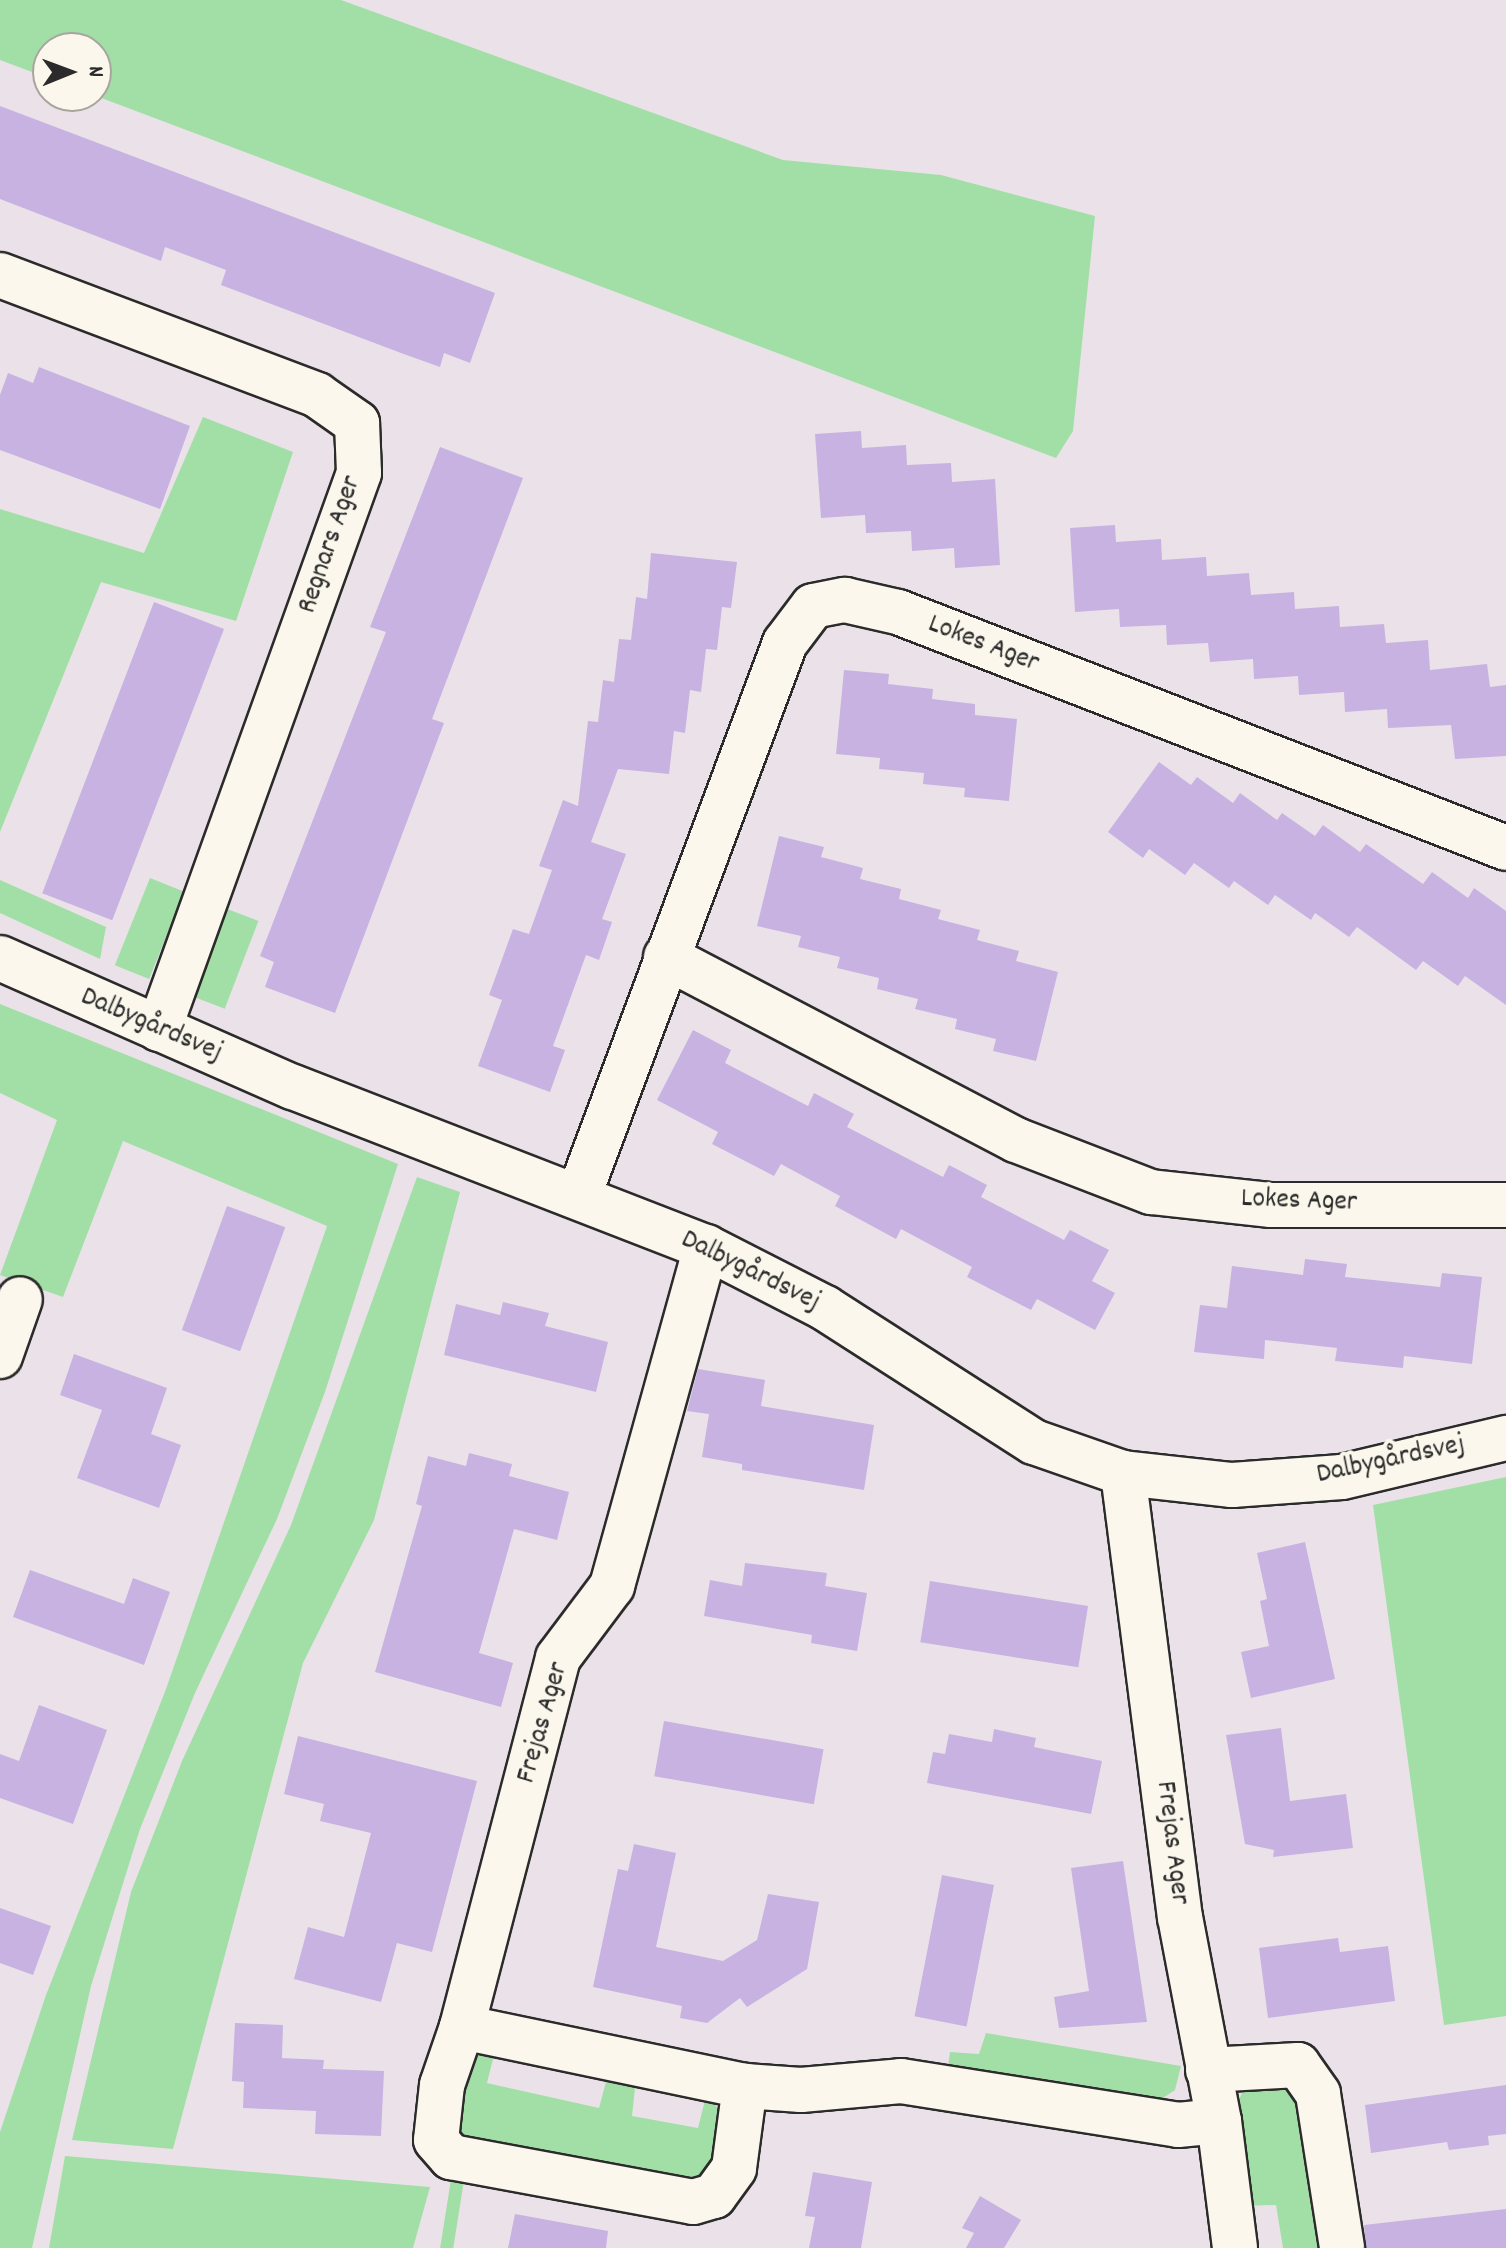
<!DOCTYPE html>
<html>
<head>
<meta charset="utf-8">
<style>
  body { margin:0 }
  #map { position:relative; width:1506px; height:2248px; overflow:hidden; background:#ebe2e9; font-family:Dekko,sans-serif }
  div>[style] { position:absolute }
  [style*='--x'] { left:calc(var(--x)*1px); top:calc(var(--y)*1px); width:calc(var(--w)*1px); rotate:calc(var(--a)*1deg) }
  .green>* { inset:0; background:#a2dfa6; transform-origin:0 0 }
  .building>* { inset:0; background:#c7b2e2; transform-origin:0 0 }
  .roads { filter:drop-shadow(2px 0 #2b2b2b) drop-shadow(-2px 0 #2b2b2b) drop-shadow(0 2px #2b2b2b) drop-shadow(0 -2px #2b2b2b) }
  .street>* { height:44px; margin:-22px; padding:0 22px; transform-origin:22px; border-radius:22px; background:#fbf7ec }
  span { translate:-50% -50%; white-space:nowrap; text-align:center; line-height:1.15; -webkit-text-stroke:8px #fbf7ec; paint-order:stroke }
  .street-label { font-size:28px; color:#2b2b2b }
  .north { position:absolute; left:32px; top:32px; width:80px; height:80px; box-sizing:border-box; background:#fbf7ec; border:2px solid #a8a59f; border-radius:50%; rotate:89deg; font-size:22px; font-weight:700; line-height:32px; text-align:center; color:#2b2b2b }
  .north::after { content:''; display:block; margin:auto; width:28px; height:36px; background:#2b2b2b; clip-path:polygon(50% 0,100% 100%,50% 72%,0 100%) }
</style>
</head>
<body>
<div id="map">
  <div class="green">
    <div style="clip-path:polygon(0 0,341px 0,783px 160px,941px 175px,1095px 216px,1073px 431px,1056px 458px,96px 96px,96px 48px,48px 48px,48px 78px,0 60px)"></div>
    <div style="clip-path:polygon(203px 417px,293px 452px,236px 621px,101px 582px,0 832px,0 509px,144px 553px)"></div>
    <div style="left:150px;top:878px;width:37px;height:94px;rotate:22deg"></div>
    <div style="clip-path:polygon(0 880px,106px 927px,100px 959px,0 913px)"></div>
    <div style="left:222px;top:907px;width:39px;height:94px;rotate:21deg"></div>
    <div style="clip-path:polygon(0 1004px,398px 1164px,325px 1392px,277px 1519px,195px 1693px,140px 1829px,91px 1986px,32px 2248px,0 2248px,0 2132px,46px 1995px,166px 1689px,327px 1226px,123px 1141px,63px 1297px,0 1275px,57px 1120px,0 1093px)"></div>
    <div style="clip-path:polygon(417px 1177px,460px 1192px,374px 1520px,303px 1663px,173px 2149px,72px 2140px,131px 1892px,182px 1761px,291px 1525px)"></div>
    <div style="clip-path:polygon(1506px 1477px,1506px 2016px,1444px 2025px,1373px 1505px)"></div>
    <div style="clip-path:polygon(986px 2033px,1181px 2066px,1175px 2090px,1154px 2104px,948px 2067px,950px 2052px,979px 2054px)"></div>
    <div style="clip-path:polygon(494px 2055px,487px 2083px,599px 2108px,607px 2078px,636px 2079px,632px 2116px,698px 2128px,706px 2096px,718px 2108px,727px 2135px,702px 2183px,458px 2137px,460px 2072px,475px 2056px)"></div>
    <div style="clip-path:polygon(1275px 2082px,1295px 2090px,1330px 2248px,1283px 2248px,1276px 2205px,1243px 2206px,1230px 2119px,1242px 2093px,1257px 2083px)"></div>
    <div style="clip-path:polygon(65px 2156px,301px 2176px,430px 2187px,413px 2248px,49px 2248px)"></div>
    <div style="left:452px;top:2173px;width:13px;height:78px;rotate:9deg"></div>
  </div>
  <div class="building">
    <div style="clip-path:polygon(0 106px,495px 293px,470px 363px,444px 353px,440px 367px,401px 353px,221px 285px,226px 270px,165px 247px,161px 261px,0 199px)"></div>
    <div style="clip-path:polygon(39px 367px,190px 426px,160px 509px,0 450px,0 395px,8px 373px,33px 383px)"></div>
    <div style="clip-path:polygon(861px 431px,862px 448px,906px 445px,907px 465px,951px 463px,952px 482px,995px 479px,1000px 565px,955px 568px,954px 548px,912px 551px,911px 531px,866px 533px,865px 515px,821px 518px,815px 434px)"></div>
    <div style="clip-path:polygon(440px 447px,523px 478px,432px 719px,444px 723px,335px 1013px,265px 987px,274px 962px,260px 956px,386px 632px,370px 627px)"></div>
    <div style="clip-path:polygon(1115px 525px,1116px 542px,1161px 539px,1162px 560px,1206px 557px,1207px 576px,1249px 573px,1251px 595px,1294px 592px,1295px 609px,1339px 606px,1340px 627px,1384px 624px,1386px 643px,1428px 640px,1430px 670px,1487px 664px,1490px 687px,1506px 685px,1506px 756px,1455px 759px,1451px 725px,1388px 728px,1387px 709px,1345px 712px,1344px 692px,1299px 695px,1298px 676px,1254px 679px,1253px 659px,1210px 662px,1208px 643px,1167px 645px,1166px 625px,1120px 627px,1119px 609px,1075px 612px,1070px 528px)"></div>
    <div style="clip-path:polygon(651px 553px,737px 562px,731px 608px,722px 607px,717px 650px,706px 649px,701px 692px,690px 690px,685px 733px,674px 731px,669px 774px,618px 769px,591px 842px,626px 854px,602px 919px,612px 922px,599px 960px,586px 955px,553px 1046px,565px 1050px,550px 1092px,478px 1066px,502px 1000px,489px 995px,513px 929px,529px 934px,552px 870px,539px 866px,563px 800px,578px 806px,588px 721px,598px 722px,603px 680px,614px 682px,619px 639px,631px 640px,636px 597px,647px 599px)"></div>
    <div style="left:154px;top:602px;width:75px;height:312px;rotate:21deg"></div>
    <div style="clip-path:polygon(844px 670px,889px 674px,888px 684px,933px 689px,932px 699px,975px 704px,975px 715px,1017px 719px,1009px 801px,964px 797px,965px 788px,923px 784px,924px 773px,879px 769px,880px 758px,836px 754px)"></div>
    <div style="clip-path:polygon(1159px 762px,1191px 785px,1197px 777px,1233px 803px,1240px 793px,1277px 820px,1282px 813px,1315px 836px,1323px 825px,1360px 852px,1366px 844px,1423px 884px,1432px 872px,1468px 898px,1474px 888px,1506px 911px,1506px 1005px,1465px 976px,1458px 986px,1423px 961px,1416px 970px,1357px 927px,1349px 937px,1315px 913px,1311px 920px,1275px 895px,1268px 905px,1234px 881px,1229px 888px,1194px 863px,1185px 875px,1149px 849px,1143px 858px,1108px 832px)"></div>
    <div style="clip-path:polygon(779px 836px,824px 847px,821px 857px,863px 868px,860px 879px,901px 889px,899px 899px,941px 910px,938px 919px,980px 930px,977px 940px,1019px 951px,1016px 961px,1058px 972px,1036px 1061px,993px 1051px,996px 1039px,955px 1029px,957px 1019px,915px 1009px,918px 999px,877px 989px,879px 978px,837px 968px,840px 957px,798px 947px,801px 936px,757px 926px)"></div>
    <div style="clip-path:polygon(693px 1030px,731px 1050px,725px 1063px,808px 1106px,814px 1093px,854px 1114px,847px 1127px,943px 1177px,949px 1165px,987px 1185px,981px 1197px,1064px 1240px,1070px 1230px,1109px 1250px,1092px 1281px,1115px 1293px,1095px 1330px,1037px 1299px,1031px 1310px,967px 1277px,972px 1267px,901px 1229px,896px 1239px,835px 1206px,840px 1196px,781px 1164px,774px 1176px,712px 1144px,718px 1132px,657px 1100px)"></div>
    <div style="left:227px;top:1206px;width:62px;height:132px;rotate:20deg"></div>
    <div style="clip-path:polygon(1305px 1259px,1347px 1264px,1345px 1277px,1440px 1287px,1442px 1273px,1482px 1277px,1472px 1364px,1404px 1356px,1403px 1368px,1335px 1361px,1337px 1348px,1265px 1340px,1264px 1359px,1194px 1352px,1200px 1305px,1227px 1308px,1232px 1266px,1303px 1275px)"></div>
    <div style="clip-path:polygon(503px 1302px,549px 1313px,545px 1326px,608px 1342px,596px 1392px,444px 1355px,456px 1304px,500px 1315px)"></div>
    <div style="clip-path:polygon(74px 1354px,167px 1388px,151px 1434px,181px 1445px,159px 1508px,77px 1478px,102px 1410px,60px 1395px)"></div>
    <div style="clip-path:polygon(698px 1369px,765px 1380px,761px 1406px,874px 1425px,864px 1490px,742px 1470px,742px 1464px,702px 1457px,709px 1414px,687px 1411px)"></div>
    <div style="clip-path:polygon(469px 1453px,512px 1464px,509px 1476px,569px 1492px,557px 1540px,514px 1529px,479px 1653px,513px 1663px,501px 1707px,375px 1672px,422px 1506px,416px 1504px,428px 1456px,466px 1466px)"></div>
    <div style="clip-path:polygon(1305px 1542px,1335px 1679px,1251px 1698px,1241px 1652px,1269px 1646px,1260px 1601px,1267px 1599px,1257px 1553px)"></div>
    <div style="clip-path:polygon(745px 1563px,827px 1573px,825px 1586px,867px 1593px,857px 1651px,811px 1643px,812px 1635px,704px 1616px,710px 1580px,742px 1586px)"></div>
    <div style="clip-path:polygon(30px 1570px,124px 1604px,133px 1578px,170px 1592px,144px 1665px,13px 1617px)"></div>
    <div style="left:930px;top:1581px;width:160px;height:62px;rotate:9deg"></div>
    <div style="clip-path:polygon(39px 1705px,107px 1730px,73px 1824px,0 1798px,0 1754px,19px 1761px)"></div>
    <div style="left:664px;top:1721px;width:162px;height:56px;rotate:10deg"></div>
    <div style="clip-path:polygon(1281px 1728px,1290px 1801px,1346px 1794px,1353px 1848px,1273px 1857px,1274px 1850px,1245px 1844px,1226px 1735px)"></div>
    <div style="clip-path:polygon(994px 1729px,1036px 1738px,1034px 1747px,1102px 1761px,1091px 1814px,927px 1783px,933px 1752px,945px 1754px,949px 1734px,992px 1742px)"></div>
    <div style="clip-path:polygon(298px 1736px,477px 1781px,432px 1952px,397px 1943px,381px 2002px,294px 1979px,308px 1927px,344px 1937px,371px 1833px,320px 1821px,324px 1804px,284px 1794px)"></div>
    <div style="clip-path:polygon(634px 1844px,676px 1853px,656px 1947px,723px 1961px,757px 1940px,768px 1894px,819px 1902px,807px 1969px,747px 2007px,740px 1998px,707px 2023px,680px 2018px,682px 2006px,593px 1987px,618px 1869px,628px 1871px)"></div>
    <div style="clip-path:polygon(1123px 1861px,1147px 2022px,1059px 2028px,1054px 1997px,1089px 1991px,1071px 1868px)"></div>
    <div style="left:942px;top:1875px;width:53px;height:144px;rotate:11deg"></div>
    <div style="clip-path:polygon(0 1908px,51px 1926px,33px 1975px,0 1963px)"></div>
    <div style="clip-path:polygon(1338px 1938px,1340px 1952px,1388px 1946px,1395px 2001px,1268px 2018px,1259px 1948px)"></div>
    <div style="clip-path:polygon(235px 2023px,283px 2025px,282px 2058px,324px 2060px,323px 2069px,384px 2071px,381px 2136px,315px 2134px,316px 2111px,243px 2108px,244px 2082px,232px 2081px)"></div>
    <div style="clip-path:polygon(1506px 2085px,1506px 2134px,1488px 2136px,1489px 2145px,1449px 2150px,1447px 2142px,1371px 2153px,1365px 2105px)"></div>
    <div style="clip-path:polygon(813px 2172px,872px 2182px,861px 2248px,809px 2248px,815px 2217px,805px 2216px)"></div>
    <div style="clip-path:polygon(980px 2196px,1021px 2220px,1004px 2248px,966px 2248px,974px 2233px,962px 2228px)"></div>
    <div style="clip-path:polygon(1506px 2209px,1506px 2248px,1366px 2248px,1364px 2225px)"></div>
    <div style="clip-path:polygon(515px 2214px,608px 2231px,606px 2248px,508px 2248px)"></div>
  </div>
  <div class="roads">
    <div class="street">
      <div style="--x:0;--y:275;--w:339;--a:20.7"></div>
      <div style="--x:317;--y:395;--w:49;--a:35"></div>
      <div style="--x:357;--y:423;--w:50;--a:87.7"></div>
      <div style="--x:359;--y:473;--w:591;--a:109.78"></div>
      <div style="--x:666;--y:957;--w:395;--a:27.6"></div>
      <div style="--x:1016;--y:1140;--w:145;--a:21.1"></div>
      <div style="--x:1151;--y:1192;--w:121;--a:6.2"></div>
      <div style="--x:1271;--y:1205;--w:235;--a:0"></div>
      <div style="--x:0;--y:958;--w:320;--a:23.8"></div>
      <div style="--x:293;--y:1087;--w:443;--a:21.2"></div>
      <div style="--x:706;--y:1247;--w:134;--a:27.1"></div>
      <div style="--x:825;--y:1308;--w:248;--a:32.7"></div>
      <div style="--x:1034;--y:1442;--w:94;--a:19.2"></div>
      <div style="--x:1123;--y:1473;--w:110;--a:6.3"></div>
      <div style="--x:1232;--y:1485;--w:110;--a:-4.2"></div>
      <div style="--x:1342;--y:1477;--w:169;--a:-13.4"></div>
      <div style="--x:579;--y:1195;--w:589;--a:-69.54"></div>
      <div style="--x:785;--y:643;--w:46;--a:-52.9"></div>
      <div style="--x:813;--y:606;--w:33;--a:-11"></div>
      <div style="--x:845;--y:600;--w:54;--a:12.8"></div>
      <div style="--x:898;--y:612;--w:652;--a:21.21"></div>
      <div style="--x:706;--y:1247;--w:352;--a:105.5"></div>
      <div style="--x:612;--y:1586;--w:90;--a:126.9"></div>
      <div style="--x:558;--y:1658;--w:381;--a:104.6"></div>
      <div style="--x:462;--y:2027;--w:61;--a:109"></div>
      <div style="--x:442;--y:2085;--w:55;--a:96.2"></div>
      <div style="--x:436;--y:2140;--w:23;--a:49"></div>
      <div style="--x:451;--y:2157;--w:246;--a:10.5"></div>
      <div style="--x:693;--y:2202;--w:22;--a:-16"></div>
      <div style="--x:714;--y:2196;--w:34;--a:-54"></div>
      <div style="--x:734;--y:2168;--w:83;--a:-82.4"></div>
      <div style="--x:0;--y:1356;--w:60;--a:-70.7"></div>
      <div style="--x:1123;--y:1473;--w:448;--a:82.7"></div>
      <div style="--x:1180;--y:1917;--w:208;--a:79.2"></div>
      <div style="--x:1219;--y:2121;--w:128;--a:82.8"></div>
      <div style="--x:462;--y:2027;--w:289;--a:11.8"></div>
      <div style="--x:745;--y:2086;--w:56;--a:4.1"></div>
      <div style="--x:801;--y:2090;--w:100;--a:-5.1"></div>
      <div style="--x:901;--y:2081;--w:280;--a:9"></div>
      <div style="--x:1178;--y:2125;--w:41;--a:-5.6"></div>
      <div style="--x:1208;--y:2070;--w:90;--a:-3.2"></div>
      <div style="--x:1298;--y:2065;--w:35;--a:55"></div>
      <div style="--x:1318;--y:2094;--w:156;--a:81.1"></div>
    </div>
  </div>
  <div class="street-label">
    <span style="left:331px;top:545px;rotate:-71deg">Regnars Ager</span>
    <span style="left:983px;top:645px;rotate:21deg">Lokes Ager</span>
    <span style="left:151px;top:1026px;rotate:23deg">Dalbygårdsvej</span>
    <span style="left:1299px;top:1202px;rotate:2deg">Lokes Ager</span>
    <span style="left:750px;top:1272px;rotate:26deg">Dalbygårdsvej</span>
    <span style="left:1391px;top:1461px;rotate:-12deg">Dalbygårdsvej</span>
    <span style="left:544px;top:1723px;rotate:-74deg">Frejas Ager</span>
    <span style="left:1171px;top:1843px;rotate:83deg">Frejas Ager</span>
  </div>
  <div class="north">N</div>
</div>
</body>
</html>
